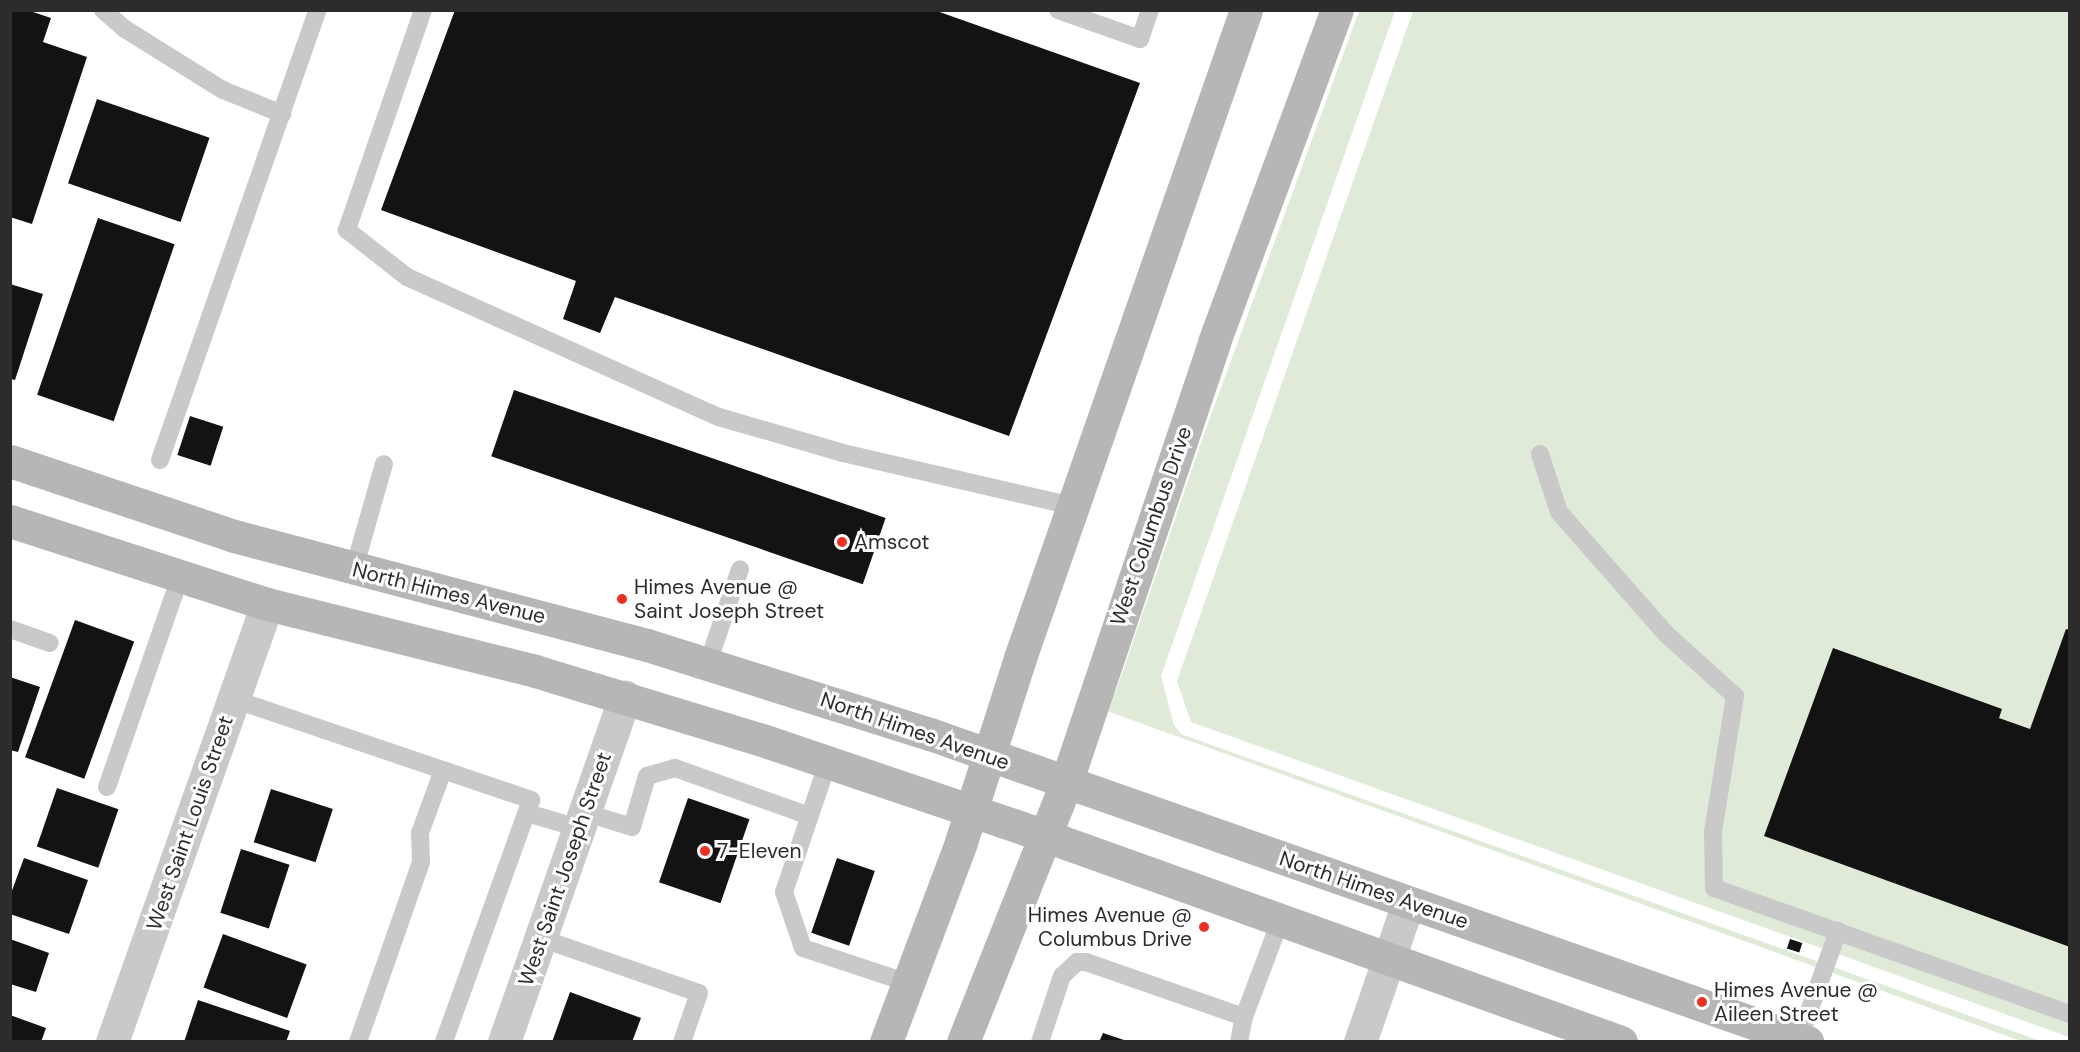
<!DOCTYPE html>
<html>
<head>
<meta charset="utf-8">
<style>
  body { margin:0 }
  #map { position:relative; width:2080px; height:1052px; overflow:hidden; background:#fff; font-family:"DM Sans",sans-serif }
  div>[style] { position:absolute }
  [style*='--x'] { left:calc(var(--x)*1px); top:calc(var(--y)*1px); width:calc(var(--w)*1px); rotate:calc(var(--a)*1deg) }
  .green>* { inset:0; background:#dfebd8 }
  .building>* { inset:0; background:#131313; transform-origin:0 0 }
  .lane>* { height:18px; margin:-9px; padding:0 9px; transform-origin:9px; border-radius:9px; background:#c9c9c9 }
  .street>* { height:33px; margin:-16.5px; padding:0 16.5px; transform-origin:16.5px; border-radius:16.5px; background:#c9c9c9 }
  .secondary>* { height:33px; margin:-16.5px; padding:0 16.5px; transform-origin:16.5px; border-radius:16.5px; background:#b6b6b6 }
  .dots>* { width:16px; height:16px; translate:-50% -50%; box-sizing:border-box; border:3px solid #fff; border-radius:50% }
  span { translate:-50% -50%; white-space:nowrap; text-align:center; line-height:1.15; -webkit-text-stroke:6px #fff; paint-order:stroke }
  .street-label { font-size:21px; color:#2c2c2c }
  .poi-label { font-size:21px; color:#2c2c2c }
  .left { translate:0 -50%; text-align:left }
  .right { translate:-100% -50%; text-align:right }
  .frame { position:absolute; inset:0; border:12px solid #2c2c2c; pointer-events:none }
</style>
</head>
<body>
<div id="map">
  <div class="green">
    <div style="clip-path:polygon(1359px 11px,1395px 11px,1161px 676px,1174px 725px,1181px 734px,2040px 1041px,2021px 1041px,1104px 710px,1116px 691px,1203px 437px)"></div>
    <div style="clip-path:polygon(1413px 11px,2069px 11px,2069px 1037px,1191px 722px,1177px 681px)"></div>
  </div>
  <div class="building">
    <div style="clip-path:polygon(10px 10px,27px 10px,51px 18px,43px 42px,87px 57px,32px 224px,10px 217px)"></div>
    <div style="clip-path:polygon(455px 10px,934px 10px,1140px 83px,1009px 436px,615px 297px,600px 333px,563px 319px,576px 281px,381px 210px)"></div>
    <div style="left:97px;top:99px;width:119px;height:89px;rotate:19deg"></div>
    <div style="left:98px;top:218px;width:81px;height:187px;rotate:19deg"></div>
    <div style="clip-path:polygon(10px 284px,43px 294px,15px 380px,10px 379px)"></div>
    <div style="left:514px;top:390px;width:393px;height:70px;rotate:19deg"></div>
    <div style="left:190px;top:416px;width:35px;height:41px;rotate:18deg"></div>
    <div style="left:75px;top:620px;width:63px;height:146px;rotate:20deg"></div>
    <div style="clip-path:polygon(2066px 629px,2070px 630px,2070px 947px,1764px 836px,1833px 648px,2002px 709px,1999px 718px,2030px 729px)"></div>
    <div style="clip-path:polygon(10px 677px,40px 687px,18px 752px,10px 750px)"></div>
    <div style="left:57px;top:788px;width:65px;height:62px;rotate:19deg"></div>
    <div style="left:271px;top:789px;width:65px;height:56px;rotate:18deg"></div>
    <div style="left:688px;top:798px;width:65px;height:89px;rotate:19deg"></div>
    <div style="left:241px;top:849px;width:51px;height:67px;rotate:18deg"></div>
    <div style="clip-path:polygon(24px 858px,88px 880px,69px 934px,10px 914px,10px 896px)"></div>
    <div style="left:837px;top:858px;width:40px;height:79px;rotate:19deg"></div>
    <div style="left:223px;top:934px;width:89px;height:57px;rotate:20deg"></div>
    <div style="clip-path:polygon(10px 939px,49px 953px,36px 992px,10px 984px)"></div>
    <div style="left:1790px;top:939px;width:13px;height:10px;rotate:18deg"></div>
    <div style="clip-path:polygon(570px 992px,641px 1018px,632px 1042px,552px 1042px)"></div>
    <div style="clip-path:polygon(198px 1000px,290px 1031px,286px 1042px,184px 1042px)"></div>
    <div style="clip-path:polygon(10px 1015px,46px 1028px,41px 1042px,10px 1042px)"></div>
    <div style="clip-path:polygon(1103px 1033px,1127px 1041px,1127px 1042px,1099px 1042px)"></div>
  </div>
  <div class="lane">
    <div style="--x:103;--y:10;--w:29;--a:41"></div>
    <div style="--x:125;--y:29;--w:115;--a:31.9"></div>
    <div style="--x:223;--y:90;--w:64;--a:22.1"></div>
    <div style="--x:423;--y:10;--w:233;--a:109.1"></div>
    <div style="--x:347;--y:230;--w:76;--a:38.1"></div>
    <div style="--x:407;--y:277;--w:342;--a:24.2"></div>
    <div style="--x:719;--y:417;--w:129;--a:16.2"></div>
    <div style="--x:843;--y:453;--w:235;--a:13"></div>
    <div style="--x:1058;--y:10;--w:87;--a:19.5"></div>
    <div style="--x:1140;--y:39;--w:31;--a:-71"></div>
    <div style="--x:1540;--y:454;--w:61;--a:71.9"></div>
    <div style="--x:1559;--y:512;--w:162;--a:48.7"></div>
    <div style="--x:1666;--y:634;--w:93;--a:41.9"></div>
    <div style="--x:1735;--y:696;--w:138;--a:99.2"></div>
    <div style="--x:1713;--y:832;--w:56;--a:89"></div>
    <div style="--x:1714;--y:888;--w:378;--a:19.5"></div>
    <div style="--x:160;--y:460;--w:477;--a:-70.7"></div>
    <div style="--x:354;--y:569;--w:109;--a:-74.1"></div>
    <div style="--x:10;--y:629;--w:42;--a:19.3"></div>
    <div style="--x:708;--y:663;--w:99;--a:-71.2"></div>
    <div style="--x:233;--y:699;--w:315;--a:18.7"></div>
    <div style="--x:531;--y:800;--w:257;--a:109.8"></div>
    <div style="--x:828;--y:762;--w:137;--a:108.7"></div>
    <div style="--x:784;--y:892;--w:59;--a:71.3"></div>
    <div style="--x:803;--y:948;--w:111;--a:18.4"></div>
    <div style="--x:107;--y:787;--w:222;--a:-70.8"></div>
    <div style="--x:583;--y:812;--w:51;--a:17"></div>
    <div style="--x:632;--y:827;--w:53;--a:-73.6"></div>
    <div style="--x:647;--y:776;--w:29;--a:-16"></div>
    <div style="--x:675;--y:768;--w:143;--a:19.6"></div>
    <div style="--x:527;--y:813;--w:53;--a:16.4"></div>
    <div style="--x:540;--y:938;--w:168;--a:19.1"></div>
    <div style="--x:699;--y:993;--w:52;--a:109.1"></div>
    <div style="--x:1799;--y:1039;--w:115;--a:-70.1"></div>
    <div style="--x:358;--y:1042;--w:191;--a:-70.7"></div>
    <div style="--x:421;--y:862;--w:29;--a:-92"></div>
    <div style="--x:420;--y:833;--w:67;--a:-69.9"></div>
    <div style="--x:1040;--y:1042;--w:70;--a:-71.6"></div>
    <div style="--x:1062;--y:976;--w:21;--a:-43"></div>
    <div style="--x:1077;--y:962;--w:9;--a:0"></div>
    <div style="--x:1086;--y:962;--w:167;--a:19.2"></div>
    <div style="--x:1244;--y:1017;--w:103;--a:-69.4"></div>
    <div style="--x:1239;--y:1042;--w:25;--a:-79"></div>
  </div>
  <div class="street">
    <div style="--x:112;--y:1042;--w:465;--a:-70.5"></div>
    <div style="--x:504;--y:1042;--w:366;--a:-70.7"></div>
    <div style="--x:1360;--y:1042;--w:147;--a:-70.9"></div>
  </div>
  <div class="secondary">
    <div style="--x:10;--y:461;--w:236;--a:18.5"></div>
    <div style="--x:234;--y:536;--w:427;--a:14.8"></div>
    <div style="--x:647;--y:645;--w:297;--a:17.5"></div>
    <div style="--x:930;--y:734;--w:930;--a:19.35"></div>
    <div style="--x:10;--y:521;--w:270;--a:17.9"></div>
    <div style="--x:267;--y:604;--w:276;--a:14"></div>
    <div style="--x:535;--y:671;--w:244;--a:16.9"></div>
    <div style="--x:768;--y:742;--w:290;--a:18.7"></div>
    <div style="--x:1043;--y:835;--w:614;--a:19.7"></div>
    <div style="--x:886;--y:1042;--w:214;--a:-69.4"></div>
    <div style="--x:961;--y:842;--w:193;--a:-72.2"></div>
    <div style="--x:1020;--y:658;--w:686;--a:-70.77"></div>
    <div style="--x:963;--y:1042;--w:279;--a:-68.3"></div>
    <div style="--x:1066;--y:783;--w:465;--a:-71.4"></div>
    <div style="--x:1214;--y:342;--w:354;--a:-69.7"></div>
  </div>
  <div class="dots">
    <div style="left:842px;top:542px;background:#f02f20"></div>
    <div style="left:622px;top:599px;background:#f02f20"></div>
    <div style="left:705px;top:851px;background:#f02f20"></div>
    <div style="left:1204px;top:927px;background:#f02f20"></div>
    <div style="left:1702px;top:1002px;background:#f02f20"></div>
  </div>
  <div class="street-label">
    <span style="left:1151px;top:526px;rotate:-71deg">West Columbus Drive</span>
    <span style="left:449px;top:593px;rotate:14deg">North Himes Avenue</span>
    <span style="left:915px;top:731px;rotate:19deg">North Himes Avenue</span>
    <span style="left:190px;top:823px;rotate:-71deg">West Saint Louis Street</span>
    <span style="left:565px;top:869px;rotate:-71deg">West Saint Joseph Street</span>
    <span style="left:1374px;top:890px;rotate:19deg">North Himes Avenue</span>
  </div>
  <div class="poi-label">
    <span class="left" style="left:854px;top:542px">Amscot</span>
    <span class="left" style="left:634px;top:599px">Himes Avenue @<br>Saint Joseph Street</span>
    <span class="left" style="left:717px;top:851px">7-Eleven</span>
    <span class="right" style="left:1192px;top:927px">Himes Avenue @<br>Columbus Drive</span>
    <span class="left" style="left:1714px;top:1002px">Himes Avenue @<br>Aileen Street</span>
  </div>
  <div class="frame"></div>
</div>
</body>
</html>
